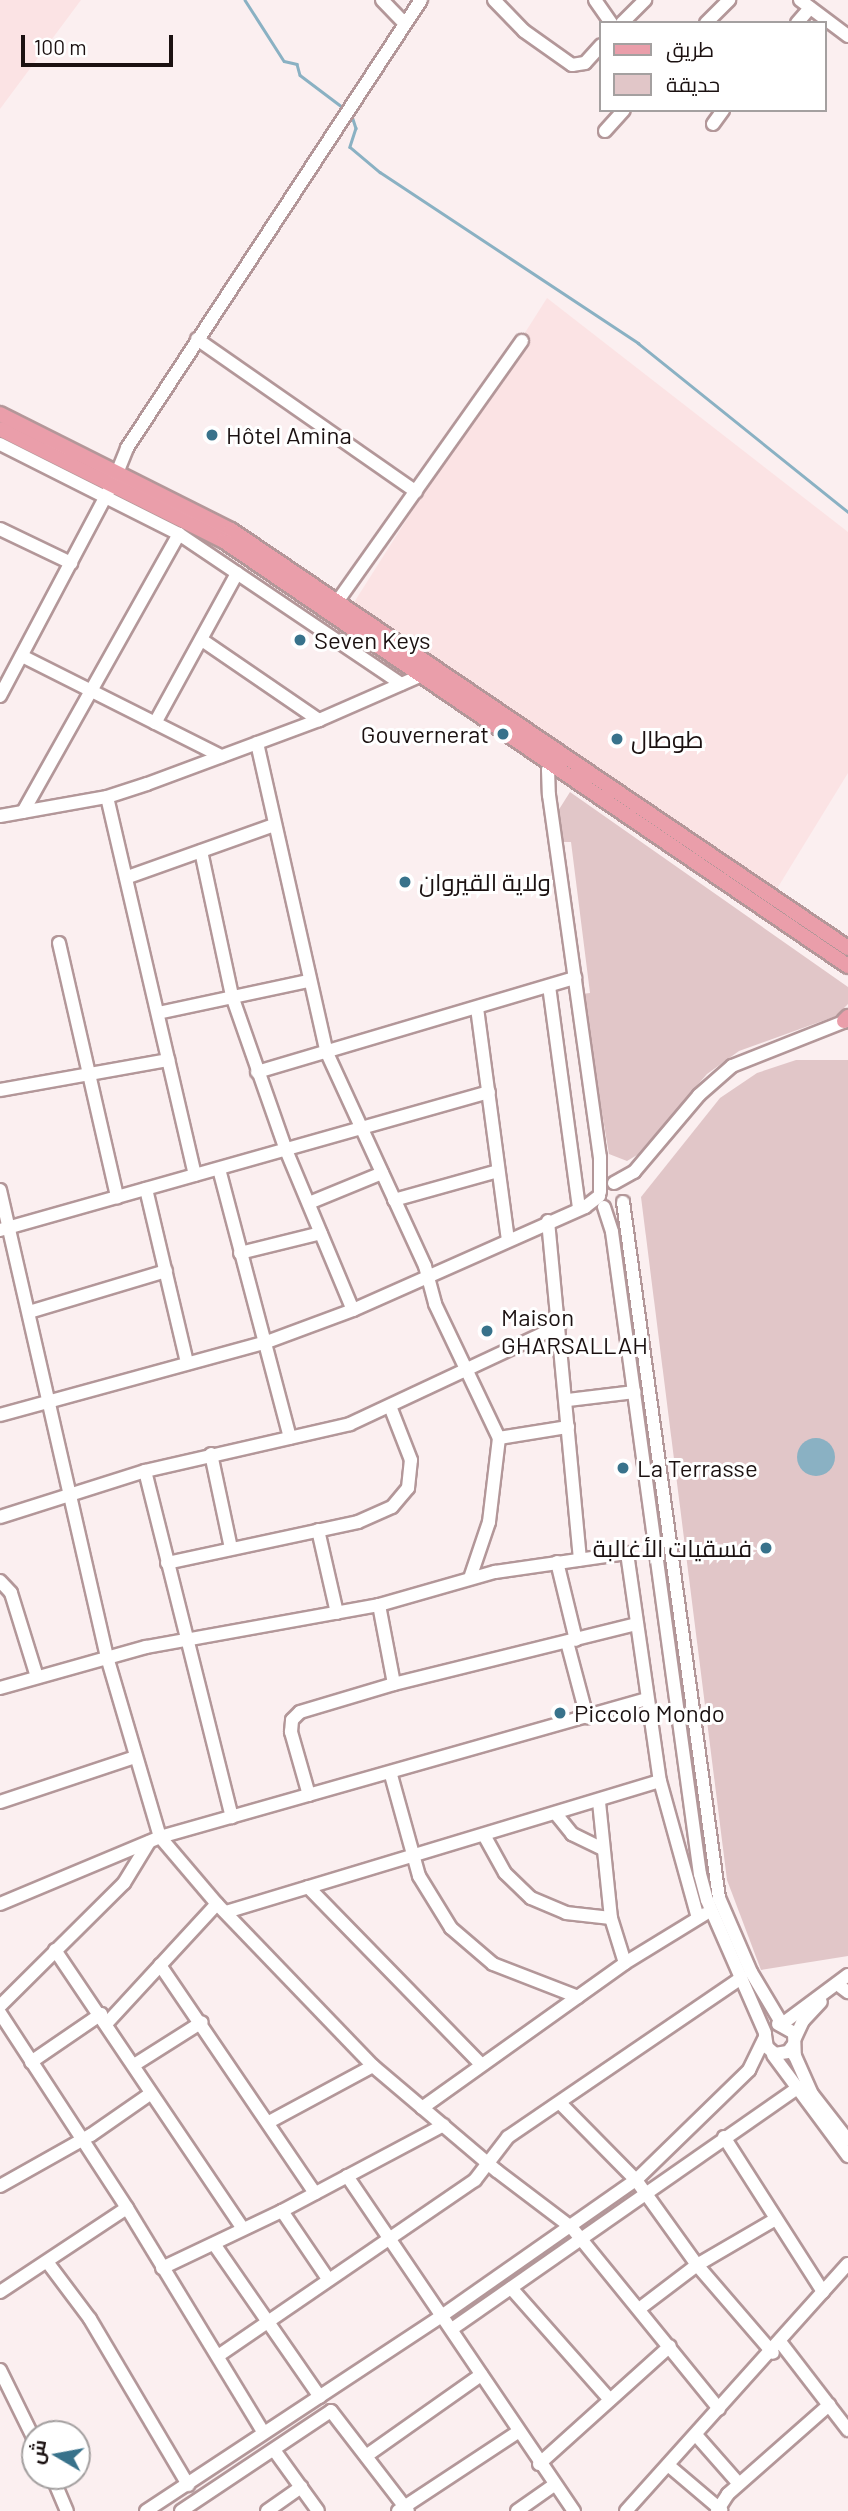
<!DOCTYPE html>
<html>
<head>
<meta charset="utf-8">
<style>
  body { margin:0 }
  #map { position:relative; width:848px; height:2511px; overflow:hidden; background:#fbeff0; font-family:Barlow,Cairo,sans-serif }
  div>[style] { position:absolute }
  [style*='--x'] { left:calc(var(--x)*1px); top:calc(var(--y)*1px); width:calc(var(--w)*1px); rotate:calc(var(--a)*1deg) }
  .built>* { inset:0; background:#fbe3e4 }
  .green>* { inset:0; background:#e1c6c8 }
  .water>* { inset:0; background:#8ab1c3 }
  .round { border-radius:50% }
  .stream>* { height:2.5px; margin:-1.25px; padding:0 1.25px; transform-origin:1.25px; border-radius:1.25px; background:#8ab1c3 }
  .roads { filter:drop-shadow(2px 0 #b39799) drop-shadow(-2px 0 #b39799) drop-shadow(0 2px #b39799) drop-shadow(0 -2px #b39799) }
  .minor>* { height:12px; margin:-6px; padding:0 6px; transform-origin:6px; border-radius:6px; background:#fff }
  .major>* { height:14px; margin:-7px; padding:0 7px; transform-origin:7px; border-radius:7px; background:#ea9eaa }
  .dots>* { width:19px; height:19px; translate:-50% -50%; box-sizing:border-box; border:4px solid #fff; border-radius:50% }
  span { translate:-50% -50%; white-space:nowrap; text-align:center; line-height:1.15; -webkit-text-stroke:6px #fff; paint-order:stroke }
  .poi-label { font-size:24px; color:#1b1111 }
  .left { translate:0 -50%; text-align:left }
  .right { translate:-100% -50%; text-align:right }
  .legend { position:absolute; left:599px; top:21px; width:228px; height:91px; box-sizing:border-box; background:#fff; border:2px solid #a4a0a0; margin:0; padding:9px 12px; list-style:none; font-size:21px; color:#1b1111 }
  .legend li { display:flex; align-items:center; gap:14px; height:35px }
  .legend b { width:35px; border:2px solid #a4a0a0 }
  .north { position:absolute; left:21px; top:2420px; width:70px; height:70px; box-sizing:border-box; background:#fff; border:2px solid #a4a0a0; border-radius:50%; rotate:280deg; font-size:19px; font-weight:700; line-height:28px; text-align:center; color:#1b1111 }
  .north::after { content:''; display:block; margin:auto; width:24px; height:32px; background:#38728b; clip-path:polygon(50% 0,100% 100%,50% 72%,0 100%) }
  .scale { position:absolute; left:21px; top:35px; width:152px; height:32px; box-sizing:border-box; border:4px solid #1b1111; border-top:0; padding-left:9px; font-size:21px; line-height:24px; white-space:nowrap; color:#1b1111; -webkit-text-stroke:5px #fff; paint-order:stroke }
</style>
</head>
<body>
<div id="map">
  <div class="built">
    <div style="clip-path:polygon(0 0,81px 0,0 109px)"></div>
    <div style="clip-path:polygon(547px 298px,848px 532px,848px 773px,775px 892px,353px 604px)"></div>
  </div>
  <div class="green">
    <div style="clip-path:polygon(570px 792px,848px 987px,848px 1004px,836px 1016px,739px 1051px,707px 1074px,637px 1155px,627px 1161px,609px 1154px,582px 994px,590px 993px,571px 842px,561px 842px,558px 811px)"></div>
    <div style="clip-path:polygon(796px 1060px,848px 1060px,848px 1956px,761px 1970px,727px 1880px,641px 1197px,720px 1098px,757px 1073px)"></div>
  </div>
  <div class="water">
    <div class="round" style="left:797px;top:1438px;width:38px;height:38px"></div>
  </div>
  <div class="stream">
    <div style="--x:245;--y:0;--w:72;--a:57.4"></div>
    <div style="--x:284;--y:61;--w:13;--a:13"></div>
    <div style="--x:297;--y:64;--w:11;--a:75"></div>
    <div style="--x:300;--y:75;--w:56;--a:37.1"></div>
    <div style="--x:351;--y:113;--w:16;--a:72"></div>
    <div style="--x:356;--y:128;--w:20;--a:108"></div>
    <div style="--x:350;--y:147;--w:39;--a:40"></div>
    <div style="--x:380;--y:172;--w:310;--a:33.5"></div>
    <div style="--x:638;--y:343;--w:270;--a:38.8"></div>
  </div>
  <div class="roads">
    <div class="minor">
      <div style="--x:382;--y:0;--w:33;--a:46"></div>
      <div style="--x:494;--y:0;--w:43;--a:45.9"></div>
      <div style="--x:524;--y:31;--w:59;--a:35.3"></div>
      <div style="--x:572;--y:65;--w:13;--a:-9"></div>
      <div style="--x:585;--y:63;--w:24;--a:-48"></div>
      <div style="--x:595;--y:0;--w:28;--a:55"></div>
      <div style="--x:800;--y:0;--w:60;--a:36.9"></div>
      <div style="--x:622;--y:23;--w:33;--a:-45"></div>
      <div style="--x:706;--y:23;--w:33;--a:-45"></div>
      <div style="--x:797;--y:23;--w:20;--a:-49"></div>
      <div style="--x:713;--y:124;--w:17;--a:-54"></div>
      <div style="--x:605;--y:131;--w:28;--a:-48"></div>
      <div style="--x:197;--y:339;--w:267;--a:34.9"></div>
      <div style="--x:0;--y:444;--w:200;--a:26.7"></div>
      <div style="--x:179;--y:534;--w:268;--a:34"></div>
      <div style="--x:0;--y:529;--w:79;--a:25.6"></div>
      <div style="--x:337;--y:602;--w:320;--a:-54.7"></div>
      <div style="--x:202;--y:640;--w:142;--a:34.4"></div>
      <div style="--x:22;--y:656;--w:223;--a:26.7"></div>
      <div style="--x:0;--y:696;--w:241;--a:-62.1"></div>
      <div style="--x:113;--y:483;--w:38;--a:-68"></div>
      <div style="--x:127;--y:448;--w:536;--a:-56.73"></div>
      <div style="--x:155;--y:723;--w:171;--a:-61.3"></div>
      <div style="--x:257;--y:743;--w:318;--a:77.3"></div>
      <div style="--x:327;--y:1053;--w:234;--a:65.3"></div>
      <div style="--x:425;--y:1266;--w:39;--a:75"></div>
      <div style="--x:435;--y:1304;--w:148;--a:64.5"></div>
      <div style="--x:499;--y:1438;--w:85;--a:96.8"></div>
      <div style="--x:489;--y:1522;--w:59;--a:108.7"></div>
      <div style="--x:554;--y:757;--w:14;--a:115"></div>
      <div style="--x:548;--y:770;--w:25;--a:88"></div>
      <div style="--x:549;--y:795;--w:366;--a:82"></div>
      <div style="--x:600;--y:1157;--w:35;--a:90"></div>
      <div style="--x:107;--y:797;--w:388;--a:76.9"></div>
      <div style="--x:23;--y:812;--w:319;--a:-60.7"></div>
      <div style="--x:0;--y:816;--w:109;--a:-10.1"></div>
      <div style="--x:107;--y:797;--w:42;--a:-18"></div>
      <div style="--x:147;--y:784;--w:184;--a:-20.4"></div>
      <div style="--x:319;--y:720;--w:112;--a:-23.6"></div>
      <div style="--x:201;--y:851;--w:148;--a:77.9"></div>
      <div style="--x:232;--y:996;--w:163;--a:70.7"></div>
      <div style="--x:286;--y:1150;--w:173;--a:67.3"></div>
      <div style="--x:128;--y:877;--w:155;--a:-19.6"></div>
      <div style="--x:59;--y:943;--w:261;--a:77.1"></div>
      <div style="--x:549;--y:986;--w:225;--a:82.3"></div>
      <div style="--x:477;--y:1008;--w:233;--a:82.4"></div>
      <div style="--x:158;--y:1013;--w:154;--a:-12"></div>
      <div style="--x:257;--y:1072;--w:332;--a:-16.5"></div>
      <div style="--x:0;--y:1090;--w:171;--a:-10.1"></div>
      <div style="--x:219;--y:1169;--w:278;--a:75.2"></div>
      <div style="--x:614;--y:1183;--w:23;--a:-29"></div>
      <div style="--x:634;--y:1172;--w:101;--a:-49.8"></div>
      <div style="--x:699;--y:1095;--w:44;--a:-41.3"></div>
      <div style="--x:732;--y:1066;--w:125;--a:-21.6"></div>
      <div style="--x:146;--y:1189;--w:179;--a:76.7"></div>
      <div style="--x:0;--y:1190;--w:479;--a:77.1"></div>
      <div style="--x:107;--y:1657;--w:188;--a:73.6"></div>
      <div style="--x:160;--y:1837;--w:88;--a:49.6"></div>
      <div style="--x:217;--y:1904;--w:225;--a:46.1"></div>
      <div style="--x:373;--y:2066;--w:162;--a:40.3"></div>
      <div style="--x:497;--y:2171;--w:94;--a:37.2"></div>
      <div style="--x:572;--y:2228;--w:233;--a:50.9"></div>
      <div style="--x:394;--y:1200;--w:108;--a:-15.6"></div>
      <div style="--x:623;--y:1202;--w:703;--a:82.15"></div>
      <div style="--x:719;--y:1898;--w:81;--a:66.6"></div>
      <div style="--x:751;--y:1972;--w:61;--a:59.2"></div>
      <div style="--x:782;--y:2024;--w:82;--a:-36.6"></div>
      <div style="--x:309;--y:1203;--w:79;--a:-22.3"></div>
      <div style="--x:604;--y:1207;--w:26;--a:72"></div>
      <div style="--x:612;--y:1232;--w:648;--a:82.2"></div>
      <div style="--x:700;--y:1874;--w:27;--a:75"></div>
      <div style="--x:707;--y:1900;--w:145;--a:66.4"></div>
      <div style="--x:548;--y:1221;--w:340;--a:84.6"></div>
      <div style="--x:0;--y:1230;--w:508;--a:-15.76"></div>
      <div style="--x:240;--y:1253;--w:83;--a:-13.9"></div>
      <div style="--x:29;--y:1312;--w:143;--a:-16.7"></div>
      <div style="--x:568;--y:1400;--w:67;--a:-6.8"></div>
      <div style="--x:0;--y:1415;--w:274;--a:-15.3"></div>
      <div style="--x:264;--y:1343;--w:95;--a:-20.3"></div>
      <div style="--x:353;--y:1310;--w:254;--a:-23.9"></div>
      <div style="--x:585;--y:1207;--w:18;--a:-38"></div>
      <div style="--x:499;--y:1438;--w:70;--a:-9.1"></div>
      <div style="--x:211;--y:1454;--w:96;--a:78"></div>
      <div style="--x:145;--y:1471;--w:357;--a:75.9"></div>
      <div style="--x:0;--y:1517;--w:152;--a:-17.6"></div>
      <div style="--x:145;--y:1471;--w:210;--a:-12.9"></div>
      <div style="--x:350;--y:1424;--w:231;--a:-25.1"></div>
      <div style="--x:318;--y:1530;--w:85;--a:77.1"></div>
      <div style="--x:557;--y:1562;--w:80;--a:76.3"></div>
      <div style="--x:167;--y:1563;--w:195;--a:-12.1"></div>
      <div style="--x:358;--y:1522;--w:37;--a:-24"></div>
      <div style="--x:392;--y:1507;--w:25;--a:-50"></div>
      <div style="--x:408;--y:1488;--w:28;--a:-84"></div>
      <div style="--x:411;--y:1460;--w:58;--a:-111.3"></div>
      <div style="--x:0;--y:1581;--w:16;--a:47"></div>
      <div style="--x:11;--y:1593;--w:88;--a:72.8"></div>
      <div style="--x:379;--y:1605;--w:80;--a:79.2"></div>
      <div style="--x:567;--y:1642;--w:78;--a:75.1"></div>
      <div style="--x:0;--y:1688;--w:152;--a:-15.7"></div>
      <div style="--x:146;--y:1647;--w:237;--a:-10.2"></div>
      <div style="--x:379;--y:1605;--w:121;--a:-15.9"></div>
      <div style="--x:495;--y:1572;--w:133;--a:-8.2"></div>
      <div style="--x:627;--y:1553;--w:230;--a:81.8"></div>
      <div style="--x:660;--y:1781;--w:142;--a:74.5"></div>
      <div style="--x:391;--y:1775;--w:105;--a:74.5"></div>
      <div style="--x:419;--y:1876;--w:61;--a:58.4"></div>
      <div style="--x:451;--y:1928;--w:55;--a:40.6"></div>
      <div style="--x:493;--y:1964;--w:91;--a:21.2"></div>
      <div style="--x:309;--y:1795;--w:66;--a:-105.9"></div>
      <div style="--x:291;--y:1732;--w:12;--a:-85"></div>
      <div style="--x:292;--y:1720;--w:11;--a:-45"></div>
      <div style="--x:300;--y:1712;--w:98;--a:-16.6"></div>
      <div style="--x:394;--y:1684;--w:250;--a:-13.9"></div>
      <div style="--x:0;--y:1802;--w:142;--a:-18.4"></div>
      <div style="--x:599;--y:1802;--w:117;--a:84.1"></div>
      <div style="--x:611;--y:1918;--w:47;--a:72.7"></div>
      <div style="--x:556;--y:1814;--w:26;--a:51"></div>
      <div style="--x:572;--y:1834;--w:34;--a:26"></div>
      <div style="--x:484;--y:1835;--w:43;--a:61.1"></div>
      <div style="--x:505;--y:1873;--w:36;--a:44"></div>
      <div style="--x:531;--y:1898;--w:38;--a:23"></div>
      <div style="--x:566;--y:1913;--w:45;--a:6.3"></div>
      <div style="--x:308;--y:1887;--w:248;--a:45.7"></div>
      <div style="--x:0;--y:1904;--w:173;--a:-22.7"></div>
      <div style="--x:160;--y:1837;--w:506;--a:-15.82"></div>
      <div style="--x:226;--y:1912;--w:453;--a:-16.8"></div>
      <div style="--x:55;--y:1950;--w:336;--a:56"></div>
      <div style="--x:160;--y:1965;--w:276;--a:55.8"></div>
      <div style="--x:841;--y:1987;--w:9;--a:36"></div>
      <div style="--x:0;--y:2006;--w:175;--a:-44.8"></div>
      <div style="--x:124;--y:1883;--w:48;--a:-58.6"></div>
      <div style="--x:0;--y:2013;--w:233;--a:56.9"></div>
      <div style="--x:127;--y:2208;--w:262;--a:58.7"></div>
      <div style="--x:107;--y:2023;--w:162;--a:-47.3"></div>
      <div style="--x:778;--y:2024;--w:18;--a:29"></div>
      <div style="--x:794;--y:2033;--w:23;--a:88"></div>
      <div style="--x:795;--y:2056;--w:42;--a:65.9"></div>
      <div style="--x:812;--y:2094;--w:58;--a:52"></div>
      <div style="--x:765;--y:2035;--w:12;--a:81"></div>
      <div style="--x:767;--y:2047;--w:11;--a:41"></div>
      <div style="--x:775;--y:2054;--w:13;--a:-9"></div>
      <div style="--x:788;--y:2052;--w:10;--a:-53"></div>
      <div style="--x:795;--y:2038;--w:19;--a:-65"></div>
      <div style="--x:803;--y:2021;--w:26;--a:-47"></div>
      <div style="--x:773;--y:2055;--w:126;--a:53.4"></div>
      <div style="--x:31;--y:2062;--w:85;--a:-34.4"></div>
      <div style="--x:134;--y:2065;--w:80;--a:-32.3"></div>
      <div style="--x:561;--y:2104;--w:107;--a:45.4"></div>
      <div style="--x:636;--y:2180;--w:105;--a:54.3"></div>
      <div style="--x:697;--y:2265;--w:116;--a:49.2"></div>
      <div style="--x:422;--y:2108;--w:249;--a:-35.5"></div>
      <div style="--x:625;--y:1963;--w:94;--a:-31.5"></div>
      <div style="--x:269;--y:2122;--w:118;--a:-28.3"></div>
      <div style="--x:724;--y:2137;--w:184;--a:57.4"></div>
      <div style="--x:347;--y:2176;--w:405;--a:55.9"></div>
      <div style="--x:0;--y:2186;--w:104;--a:-29.3"></div>
      <div style="--x:91;--y:2135;--w:72;--a:-34.8"></div>
      <div style="--x:282;--y:2211;--w:82;--a:55.9"></div>
      <div style="--x:214;--y:2244;--w:186;--a:55.3"></div>
      <div style="--x:48;--y:2263;--w:70;--a:53.1"></div>
      <div style="--x:90;--y:2319;--w:193;--a:59.4"></div>
      <div style="--x:162;--y:2268;--w:133;--a:-25.4"></div>
      <div style="--x:282;--y:2211;--w:183;--a:-28"></div>
      <div style="--x:511;--y:2288;--w:149;--a:48.5"></div>
      <div style="--x:0;--y:2292;--w:152;--a:-33.5"></div>
      <div style="--x:639;--y:2309;--w:73;--a:-37.2"></div>
      <div style="--x:697;--y:2265;--w:89;--a:-30.3"></div>
      <div style="--x:452;--y:2329;--w:422;--a:-34.9"></div>
      <div style="--x:781;--y:2343;--w:110;--a:52.4"></div>
      <div style="--x:218;--y:2356;--w:311;--a:-34.4"></div>
      <div style="--x:475;--y:2180;--w:54;--a:-52.5"></div>
      <div style="--x:508;--y:2137;--w:282;--a:-34.3"></div>
      <div style="--x:0;--y:2370;--w:79;--a:63.8"></div>
      <div style="--x:696;--y:2435;--w:65;--a:48.7"></div>
      <div style="--x:274;--y:2450;--w:75;--a:54.2"></div>
      <div style="--x:366;--y:2456;--w:141;--a:-35.2"></div>
      <div style="--x:539;--y:2464;--w:176;--a:-42"></div>
      <div style="--x:668;--y:2465;--w:70;--a:40.3"></div>
      <div style="--x:52;--y:2476;--w:38;--a:67"></div>
      <div style="--x:146;--y:2511;--w:356;--a:-33.4"></div>
      <div style="--x:443;--y:2315;--w:236;--a:-35"></div>
      <div style="--x:636;--y:2180;--w:158;--a:-44.2"></div>
      <div style="--x:749;--y:2070;--w:34;--a:-64"></div>
      <div style="--x:181;--y:2511;--w:180;--a:-33.7"></div>
      <div style="--x:331;--y:2411;--w:126;--a:52.4"></div>
      <div style="--x:267;--y:2511;--w:42;--a:-35.2"></div>
      <div style="--x:398;--y:2511;--w:144;--a:-33.4"></div>
      <div style="--x:517;--y:2511;--w:45;--a:-35.1"></div>
      <div style="--x:626;--y:2511;--w:332;--a:-48.1"></div>
      <div style="--x:717;--y:2511;--w:20;--a:-57"></div>
      <div style="--x:728;--y:2494;--w:135;--a:-41.4"></div>
    </div>
    <div class="major">
      <div style="--x:0;--y:414;--w:258;--a:26.7"></div>
      <div style="--x:231;--y:530;--w:745;--a:34.12"></div>
      <div style="--x:0;--y:429;--w:250;--a:26.6"></div>
      <div style="--x:224;--y:541;--w:755;--a:34.26"></div>
      <div style="--x:844;--y:1021;--w:6;--a:-45"></div>
    </div>
  </div>
  <div class="dots">
    <div style="left:212px;top:435px;background:#38728b"></div>
    <div style="left:300px;top:640px;background:#38728b"></div>
    <div style="left:503px;top:734px;background:#38728b"></div>
    <div style="left:617px;top:739px;background:#38728b"></div>
    <div style="left:405px;top:882px;background:#38728b"></div>
    <div style="left:487px;top:1331px;background:#38728b"></div>
    <div style="left:623px;top:1468px;background:#38728b"></div>
    <div style="left:766px;top:1548px;background:#38728b"></div>
    <div style="left:560px;top:1713px;background:#38728b"></div>
  </div>
  <div class="poi-label">
    <span class="left" style="left:226px;top:435px">Hôtel Amina</span>
    <span class="left" style="left:314px;top:640px">Seven Keys</span>
    <span class="right" style="left:489px;top:734px">Gouvernerat</span>
    <span class="left" style="left:631px;top:739px">طوطال</span>
    <span class="left" style="left:419px;top:882px">ولاية القيروان</span>
    <span class="left" style="left:501px;top:1331px">Maison<br>GHARSALLAH</span>
    <span class="left" style="left:637px;top:1468px">La Terrasse</span>
    <span class="right" style="left:752px;top:1548px">فسقيات الأغالبة</span>
    <span class="left" style="left:574px;top:1713px">Piccolo Mondo</span>
  </div>
  <ul class="legend">
  <li><b style="height:9px;background:#ea9eaa"></b>طريق</li>
  <li><b style="height:19px;background:#e1c6c8"></b>حديقة</li>
  </ul>
  <div class="north">ش</div>
  <div class="scale">100 m</div>
</div>
</body>
</html>
